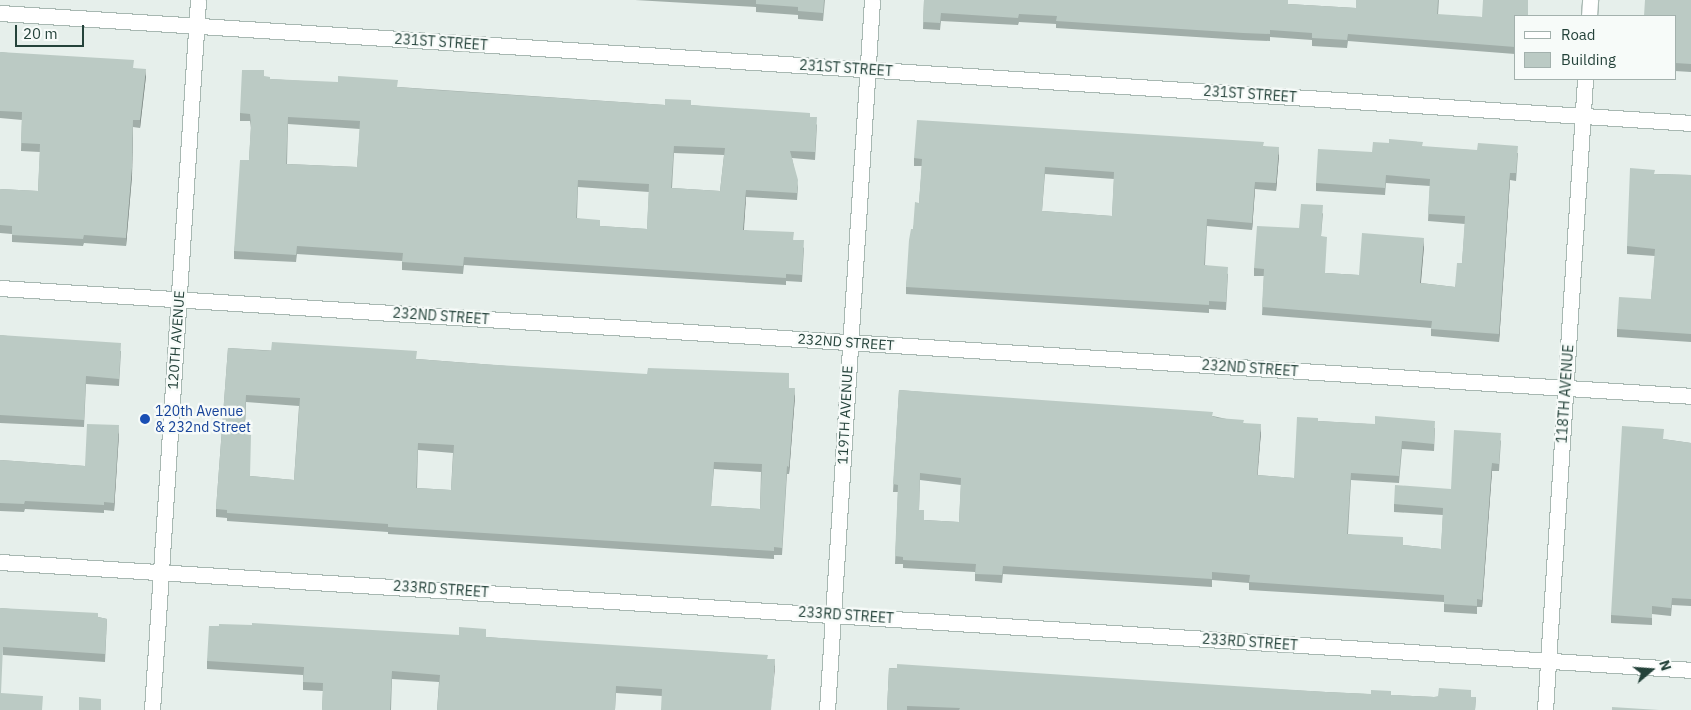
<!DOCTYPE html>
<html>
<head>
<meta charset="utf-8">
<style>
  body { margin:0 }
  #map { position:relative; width:1691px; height:710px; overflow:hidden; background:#e6efeb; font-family:"IBM Plex Sans",sans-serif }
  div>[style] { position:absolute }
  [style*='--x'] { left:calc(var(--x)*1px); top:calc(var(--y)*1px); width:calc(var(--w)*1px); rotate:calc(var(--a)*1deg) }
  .roads { filter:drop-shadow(1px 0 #a8b8b2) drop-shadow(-1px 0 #a8b8b2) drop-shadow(0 1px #a8b8b2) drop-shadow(0 -1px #a8b8b2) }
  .street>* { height:15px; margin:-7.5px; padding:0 7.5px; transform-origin:7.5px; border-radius:7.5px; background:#fff }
  .secondary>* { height:15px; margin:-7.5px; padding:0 7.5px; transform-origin:7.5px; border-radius:7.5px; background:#fff }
  .wall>* { inset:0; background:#a1aea9 }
  .shaded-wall>* { inset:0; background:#838d89 }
  .building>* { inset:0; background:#bbcac4 }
  .dots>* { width:14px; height:14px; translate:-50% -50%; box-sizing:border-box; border:2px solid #f7fbf9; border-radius:50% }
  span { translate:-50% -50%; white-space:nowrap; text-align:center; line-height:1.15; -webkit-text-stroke:4.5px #f7fbf9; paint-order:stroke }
  .street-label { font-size:14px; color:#24423a }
  .transit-label { font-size:14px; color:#164399 }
  .left { translate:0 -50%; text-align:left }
  .legend { position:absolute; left:1514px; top:15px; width:162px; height:65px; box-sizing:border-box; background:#f7fbf9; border:1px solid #a3b1ad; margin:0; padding:6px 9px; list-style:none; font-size:15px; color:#24423a }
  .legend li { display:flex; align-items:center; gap:10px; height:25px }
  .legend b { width:25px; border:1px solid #a3b1ad }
  .north { position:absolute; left:1626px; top:645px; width:50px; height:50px; -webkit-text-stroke:4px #f7fbf9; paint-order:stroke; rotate:72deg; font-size:14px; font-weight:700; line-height:20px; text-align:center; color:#24423a }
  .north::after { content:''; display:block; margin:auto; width:18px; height:22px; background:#24423a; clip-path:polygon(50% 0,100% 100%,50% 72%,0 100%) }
  .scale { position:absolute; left:15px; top:25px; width:69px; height:22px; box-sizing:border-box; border:2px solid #24423a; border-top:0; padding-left:6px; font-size:15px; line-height:18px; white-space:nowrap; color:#24423a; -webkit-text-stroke:4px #f7fbf9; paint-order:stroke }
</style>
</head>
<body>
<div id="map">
  <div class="roads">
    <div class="street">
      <div style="--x:0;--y:13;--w:1695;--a:3.72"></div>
      <div style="--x:1589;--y:16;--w:16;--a:-86"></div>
      <div style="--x:0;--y:288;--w:1694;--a:3.65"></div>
      <div style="--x:0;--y:562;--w:1694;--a:3.65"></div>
      <div style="--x:827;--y:710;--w:711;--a:-86.37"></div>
      <div style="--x:1545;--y:710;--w:632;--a:-86.37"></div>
    </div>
    <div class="secondary">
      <div style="--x:152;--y:710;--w:711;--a:-86.29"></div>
    </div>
  </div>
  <div class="wall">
    <div style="clip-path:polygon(635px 0,825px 0,823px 21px,798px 19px,798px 15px,756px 12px,756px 7px)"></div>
    <div style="clip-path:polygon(924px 0,1288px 4px,1356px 8px,1439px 0,1438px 15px,1482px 17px,1515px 16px,1515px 54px,1348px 41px,1347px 48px,1312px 46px,1312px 40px,1270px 37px,1270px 41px,1243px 40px,1056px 28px,1056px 24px,1019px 22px,1018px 25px,941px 21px,940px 30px,923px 29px)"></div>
    <div style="clip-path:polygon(1691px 0,1691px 72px,1675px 71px,1675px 16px)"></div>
    <div style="clip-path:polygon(0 52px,134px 68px,146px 76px,140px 128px,133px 127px,132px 176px,126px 246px,84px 243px,83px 246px,12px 242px,12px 234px,0 233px,0 189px,38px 191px,40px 152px,21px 151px,22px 120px,0 118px)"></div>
    <div style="clip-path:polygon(evenodd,270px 79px,398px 87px,665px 105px,691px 105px,810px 117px,817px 125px,815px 160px,792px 158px,798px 187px,797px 200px,746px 197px,744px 230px,794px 240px,804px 248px,802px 282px,786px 281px,786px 285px,464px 265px,463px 274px,402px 270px,402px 261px,297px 254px,296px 262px,234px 259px,234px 251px,249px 160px,251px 128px,250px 121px,240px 121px,240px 113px,270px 79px,288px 124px,360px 129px,357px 167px,287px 164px,288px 124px,270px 79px,674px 153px,724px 155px,720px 191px,672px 188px,674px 153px,270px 79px,578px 187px,649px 192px,647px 229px,600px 226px,577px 218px,578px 187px)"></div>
    <div style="clip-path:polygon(evenodd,1264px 146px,1279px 155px,1276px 191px,1255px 189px,1252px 230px,1207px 226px,1205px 265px,1228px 274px,1226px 310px,1209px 309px,1209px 313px,906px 294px,906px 287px,913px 229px,919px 203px,922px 166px,914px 166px,914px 158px,1264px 146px,1045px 174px,1114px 179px,1112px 216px,1042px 211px,1045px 174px)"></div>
    <div style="clip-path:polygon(1423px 147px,1518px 153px,1516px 181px,1510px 180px,1499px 342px,1431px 336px,1431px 328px,1262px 315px,1264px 276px,1254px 276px,1254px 268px,1299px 228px,1323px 213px,1321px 236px,1325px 273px,1359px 275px,1424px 246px,1421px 283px,1455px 287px,1462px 263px,1465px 224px,1428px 221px,1430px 186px,1386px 183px,1385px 195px,1316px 191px,1316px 183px,1372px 152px)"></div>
    <div style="clip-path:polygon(1654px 174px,1691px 175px,1691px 342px,1617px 337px,1617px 329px,1651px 299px,1655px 256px,1627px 254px,1627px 246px)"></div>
    <div style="clip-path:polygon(0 335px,121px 351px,119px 386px,86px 384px,84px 427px,0 423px)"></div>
    <div style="clip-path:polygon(evenodd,228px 348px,417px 359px,789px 388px,795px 396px,789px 474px,787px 474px,782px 555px,774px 555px,774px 559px,388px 534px,388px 532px,227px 521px,227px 518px,216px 517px,216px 509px,228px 348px,246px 402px,299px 406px,294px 480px,250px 476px,245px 434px,246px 402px,228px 348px,418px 450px,453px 453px,451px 490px,417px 488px,418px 450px,228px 348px,714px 469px,761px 472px,760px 509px,711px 506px,714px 469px)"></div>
    <div style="clip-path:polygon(evenodd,899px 390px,1213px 416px,1244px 423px,1261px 432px,1257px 475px,1294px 478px,1318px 421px,1435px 428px,1434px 451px,1402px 449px,1399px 483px,1351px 480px,1348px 534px,1403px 545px,1441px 549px,1443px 515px,1394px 512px,1394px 504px,1451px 489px,1501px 440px,1499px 471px,1492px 471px,1482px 607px,1477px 607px,1477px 614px,1444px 612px,1444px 602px,1249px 590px,1249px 583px,1212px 580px,1212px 587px,1003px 574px,1002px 583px,975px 581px,975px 572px,903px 568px,903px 564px,895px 564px,898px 492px,893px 492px,899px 390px,920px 480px,961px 485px,959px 522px,924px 520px,919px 510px,920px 480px)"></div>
    <div style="clip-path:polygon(119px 433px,114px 511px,104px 510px,104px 513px,25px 509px,24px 512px,0 511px,0 460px,85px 466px)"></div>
    <div style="clip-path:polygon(1663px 439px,1691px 443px,1691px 606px,1672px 605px,1671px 616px,1652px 614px,1652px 625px,1611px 623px,1611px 615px)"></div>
    <div style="clip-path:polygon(0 608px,98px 617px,107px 619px,105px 662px,3px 655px)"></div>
    <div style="clip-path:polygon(219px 626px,486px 637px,768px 659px,775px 667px,662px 696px,616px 693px,615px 710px,437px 710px,439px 682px,392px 679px,391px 710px,322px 710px,323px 691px,303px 690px,303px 675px,207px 669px,207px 661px)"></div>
    <div style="clip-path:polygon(889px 668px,1326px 692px,1434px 697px,1476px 697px,1475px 710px,887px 710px)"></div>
  </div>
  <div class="shaded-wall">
    <div style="clip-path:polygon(146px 69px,146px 76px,140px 128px,140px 120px)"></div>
    <div style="clip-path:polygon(133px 120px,132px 176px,126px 246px,126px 238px)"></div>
    <div style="clip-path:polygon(1279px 147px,1279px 155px,1276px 191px,1276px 183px)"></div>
    <div style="clip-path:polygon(1510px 173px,1510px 180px,1499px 342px,1499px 334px)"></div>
    <div style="clip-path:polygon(1255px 182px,1255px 189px,1252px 230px,1252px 223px)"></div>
    <div style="clip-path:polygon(746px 190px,746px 197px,743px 238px,743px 230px)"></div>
    <div style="clip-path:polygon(1424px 238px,1424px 246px,1420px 291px,1420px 283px)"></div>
    <div style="clip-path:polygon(795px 388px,795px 396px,789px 474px,789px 467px)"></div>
    <div style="clip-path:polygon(1261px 424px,1261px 432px,1257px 482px,1257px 475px)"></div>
    <div style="clip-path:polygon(119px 425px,119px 433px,114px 511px,114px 503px)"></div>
    <div style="clip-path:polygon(1492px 463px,1492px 471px,1482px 607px,1482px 600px)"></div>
    <div style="clip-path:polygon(775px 659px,775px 667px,771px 710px)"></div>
  </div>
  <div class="building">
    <div style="clip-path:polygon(756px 0,824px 0,823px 13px,798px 11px,798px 7px,756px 4px)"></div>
    <div style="clip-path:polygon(924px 0,1288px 0,1288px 4px,1356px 8px,1356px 0,1438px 0,1437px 14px,1482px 17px,1483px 0,1528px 0,1528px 16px,1515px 16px,1515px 47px,1348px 34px,1347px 40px,1312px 38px,1312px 33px,1270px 30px,1270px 34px,1243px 33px,1056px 21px,1057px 16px,1019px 14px,1018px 18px,941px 13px,940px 23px,923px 22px)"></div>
    <div style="clip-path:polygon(1645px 0,1691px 0,1691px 64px,1675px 63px,1675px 16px,1644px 16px)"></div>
    <div style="clip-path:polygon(0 52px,134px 60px,133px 68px,146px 69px,140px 120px,133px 120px,132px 168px,126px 238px,84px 235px,83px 239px,12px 235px,12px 226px,0 225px,0 189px,38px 191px,40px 144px,21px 143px,22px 112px,0 111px)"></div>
    <div style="clip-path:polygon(evenodd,242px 70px,264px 70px,264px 76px,270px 77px,270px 79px,338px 82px,338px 76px,398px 80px,397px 87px,435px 90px,665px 105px,665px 99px,691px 100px,691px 105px,810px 113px,810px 117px,817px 117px,815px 152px,790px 151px,798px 180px,797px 193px,746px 190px,743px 230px,794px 232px,793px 240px,804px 240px,802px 275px,786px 274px,786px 278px,464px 257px,463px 266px,402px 262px,403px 253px,297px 246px,296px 255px,234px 251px,240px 160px,249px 160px,251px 123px,250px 114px,240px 113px,242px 70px,288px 117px,360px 121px,357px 167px,286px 164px,288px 117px,242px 70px,674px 146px,725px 148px,720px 191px,671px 188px,674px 146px,242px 70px,578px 180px,649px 184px,647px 229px,600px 226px,600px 220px,576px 218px,578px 180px)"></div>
    <div style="clip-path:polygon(evenodd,917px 120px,1264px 142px,1263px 146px,1279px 147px,1276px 183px,1255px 182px,1252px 223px,1207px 219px,1204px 265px,1228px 267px,1226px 302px,1209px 301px,1209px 305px,906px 287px,909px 240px,911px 229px,913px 229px,915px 202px,919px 203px,922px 159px,914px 158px,917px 120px,1045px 167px,1114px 172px,1112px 216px,1042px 211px,1045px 167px)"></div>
    <div style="clip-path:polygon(1389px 139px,1423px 142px,1422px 146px,1477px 150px,1478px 143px,1518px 146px,1516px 173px,1510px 173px,1499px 334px,1431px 329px,1432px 321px,1262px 307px,1264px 269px,1254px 268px,1257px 226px,1299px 228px,1301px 204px,1323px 205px,1321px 236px,1327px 237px,1325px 273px,1359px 275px,1362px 233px,1424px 238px,1420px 283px,1455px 287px,1457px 263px,1462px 263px,1465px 216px,1428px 214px,1430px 179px,1386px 175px,1385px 188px,1316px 183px,1318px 149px,1372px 152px,1373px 142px,1389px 143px)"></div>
    <div style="clip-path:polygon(1630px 168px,1655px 170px,1654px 174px,1691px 175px,1691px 334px,1617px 329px,1619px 297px,1651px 299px,1655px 249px,1627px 246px)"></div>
    <div style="clip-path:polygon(0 335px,121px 343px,119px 379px,86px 376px,84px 420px,0 415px)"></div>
    <div style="clip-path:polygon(evenodd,272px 342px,417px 351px,416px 359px,481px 364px,647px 374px,648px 368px,789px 373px,789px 388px,795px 388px,789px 467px,787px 466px,782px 548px,774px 547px,774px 551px,388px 527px,388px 524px,227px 513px,227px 510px,216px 509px,228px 348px,271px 351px,272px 342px,246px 395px,300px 398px,294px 480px,250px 476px,251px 435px,244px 434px,246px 395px,272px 342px,418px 443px,454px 445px,451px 490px,416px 488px,418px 443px,272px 342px,714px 462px,762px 464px,760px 509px,711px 506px,714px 462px)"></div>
    <div style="clip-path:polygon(evenodd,899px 390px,1213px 412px,1212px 416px,1218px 418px,1244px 420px,1243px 423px,1261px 424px,1257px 475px,1294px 478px,1297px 417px,1318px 418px,1318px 421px,1375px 424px,1375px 416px,1435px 421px,1434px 444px,1402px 441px,1399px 476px,1351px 473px,1347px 534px,1403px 537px,1403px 545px,1441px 549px,1443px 508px,1394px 504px,1395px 485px,1451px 489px,1454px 430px,1501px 433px,1499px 464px,1492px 463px,1482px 600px,1477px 599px,1477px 606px,1444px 604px,1444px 595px,1249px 582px,1250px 575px,1212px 572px,1212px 579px,1003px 566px,1002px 575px,975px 574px,976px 564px,903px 560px,903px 557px,895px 556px,898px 485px,893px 484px,899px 390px,920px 473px,961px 478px,959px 522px,924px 520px,924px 510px,919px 510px,920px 473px)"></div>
    <div style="clip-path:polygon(87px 424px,119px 425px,114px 503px,104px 502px,104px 505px,25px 501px,24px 504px,0 503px,0 460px,85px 466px)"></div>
    <div style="clip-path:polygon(1622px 426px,1664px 429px,1663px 439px,1691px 443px,1691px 599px,1672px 598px,1671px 608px,1652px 606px,1652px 618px,1611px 615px)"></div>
    <div style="clip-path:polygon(0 608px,98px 613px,98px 617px,107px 619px,105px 654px,3px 647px,1px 693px,43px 696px,42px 710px,0 710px)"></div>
    <div style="clip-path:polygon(252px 623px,459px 635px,459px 627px,486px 629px,486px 637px,768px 655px,767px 659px,775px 659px,771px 710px,661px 710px,662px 689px,616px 686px,615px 710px,437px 710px,440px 675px,392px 671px,390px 710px,322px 710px,323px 683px,303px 682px,304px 667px,207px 661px,209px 626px,219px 626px,219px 624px,252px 625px)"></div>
    <div style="clip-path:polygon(897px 664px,1326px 692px,1371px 694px,1371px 690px,1391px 691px,1391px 695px,1434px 697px,1438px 696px,1439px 688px,1471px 690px,1471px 697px,1476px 697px,1475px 710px,959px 710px,960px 708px,907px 706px,907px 710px,887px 710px,889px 668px,897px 669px)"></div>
    <div style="clip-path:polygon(79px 697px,101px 699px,101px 710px,79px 710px)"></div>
    <div style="clip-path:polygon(1612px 707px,1659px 710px,1612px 710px)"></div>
  </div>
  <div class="dots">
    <div style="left:145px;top:419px;background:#1a4fb4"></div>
  </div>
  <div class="street-label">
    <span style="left:441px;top:42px;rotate:4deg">231ST STREET</span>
    <span style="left:846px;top:68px;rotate:4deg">231ST STREET</span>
    <span style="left:1250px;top:94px;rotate:4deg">231ST STREET</span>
    <span style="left:441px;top:316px;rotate:4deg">232ND STREET</span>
    <span style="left:176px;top:340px;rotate:-86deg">120TH AVENUE</span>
    <span style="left:846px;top:342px;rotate:4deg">232ND STREET</span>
    <span style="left:1250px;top:368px;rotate:4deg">232ND STREET</span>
    <span style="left:1565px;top:394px;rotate:-86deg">118TH AVENUE</span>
    <span style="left:845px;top:415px;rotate:-87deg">119TH AVENUE</span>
    <span style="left:441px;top:589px;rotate:4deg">233RD STREET</span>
    <span style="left:846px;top:615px;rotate:4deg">233RD STREET</span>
    <span style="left:1250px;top:642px;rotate:4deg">233RD STREET</span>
  </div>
  <div class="transit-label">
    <span class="left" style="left:155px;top:419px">120th Avenue<br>&amp; 232nd Street</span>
  </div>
  <ul class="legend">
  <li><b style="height:6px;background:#fff"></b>Road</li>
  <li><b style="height:14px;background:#bbcac4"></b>Building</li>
  </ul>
  <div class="north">N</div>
  <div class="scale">20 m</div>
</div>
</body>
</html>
